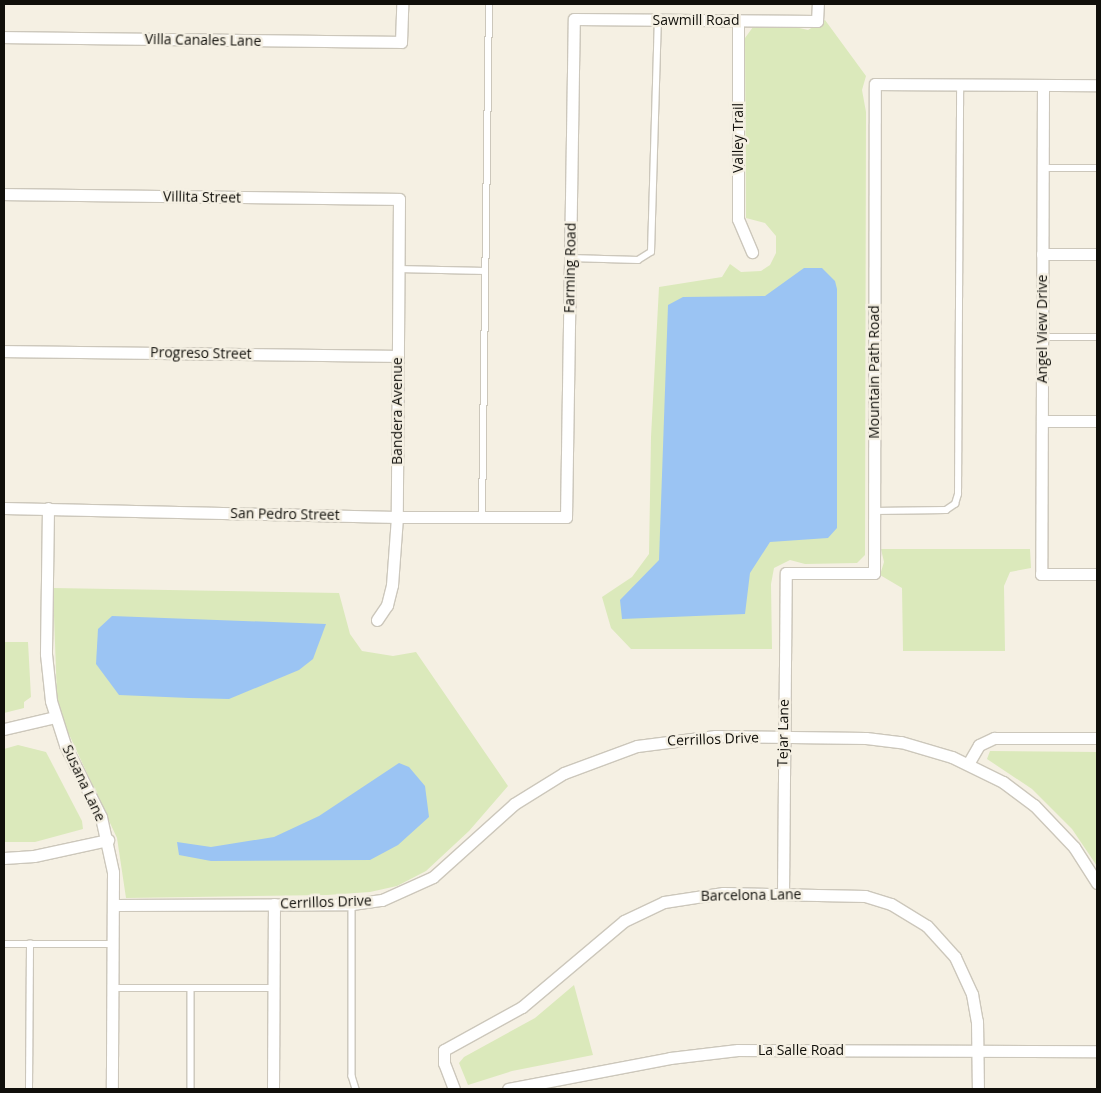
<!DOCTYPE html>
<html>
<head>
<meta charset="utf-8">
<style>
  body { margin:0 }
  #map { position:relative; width:1101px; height:1093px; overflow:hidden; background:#f5f0e3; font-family:"Open Sans",sans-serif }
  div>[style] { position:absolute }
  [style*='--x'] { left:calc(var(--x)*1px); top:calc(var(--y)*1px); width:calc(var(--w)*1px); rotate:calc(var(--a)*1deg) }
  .green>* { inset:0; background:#dbe9bb }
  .water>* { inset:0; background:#9bc4f3 }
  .roads { filter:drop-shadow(1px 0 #ccc7bb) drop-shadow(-1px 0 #ccc7bb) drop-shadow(0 1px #ccc7bb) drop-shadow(0 -1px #ccc7bb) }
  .lane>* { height:5.5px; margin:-2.75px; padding:0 2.75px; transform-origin:2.75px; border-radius:2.75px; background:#fff }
  .street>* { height:11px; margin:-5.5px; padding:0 5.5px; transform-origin:5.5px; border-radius:5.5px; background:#fff }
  span { translate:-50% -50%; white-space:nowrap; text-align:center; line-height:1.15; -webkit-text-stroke:5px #f5f0e3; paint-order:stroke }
  .street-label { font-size:14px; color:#100f0a }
  .frame { position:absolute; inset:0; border:5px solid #100f0a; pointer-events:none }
</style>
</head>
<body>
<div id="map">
  <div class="green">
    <div style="clip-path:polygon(825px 20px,866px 76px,862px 90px,866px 112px,865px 555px,857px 563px,805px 564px,790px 560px,774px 568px,771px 584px,772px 649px,631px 649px,611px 628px,602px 597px,632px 577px,649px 554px,651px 437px,659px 287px,722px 277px,730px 264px,741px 272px,761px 271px,770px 265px,776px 253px,776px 236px,765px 223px,746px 218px,745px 38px,753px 27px,795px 27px,808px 30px)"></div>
    <div style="clip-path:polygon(881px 549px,1030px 549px,1031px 568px,1010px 572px,1004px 586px,1005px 651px,903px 651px,902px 588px,880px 575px,884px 562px)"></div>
    <div style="clip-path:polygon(53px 588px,339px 593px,350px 634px,362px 651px,393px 656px,416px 652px,508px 786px,469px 831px,426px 871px,397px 886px,370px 892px,327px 895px,126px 898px,117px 838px,67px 730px,57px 698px)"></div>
    <div style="clip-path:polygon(4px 642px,28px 642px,31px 697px,24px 702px,24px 708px,4px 713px)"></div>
    <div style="clip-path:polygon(18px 745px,46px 752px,82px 821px,83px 829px,35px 842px,4px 842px,4px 749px)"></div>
    <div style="clip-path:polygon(990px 751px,1097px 752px,1097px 866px,1072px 829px,1032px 789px,987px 759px)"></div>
    <div style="clip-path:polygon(574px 985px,593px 1055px,512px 1071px,468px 1085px,459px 1063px,464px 1057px,535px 1018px)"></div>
  </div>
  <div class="water">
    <div style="clip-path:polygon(804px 268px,822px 268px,835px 281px,837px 289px,837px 528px,828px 538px,770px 542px,750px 573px,745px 614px,622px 619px,620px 600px,659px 560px,668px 305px,683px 297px,765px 296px)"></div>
    <div style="clip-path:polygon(112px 616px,326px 624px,313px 659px,299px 670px,229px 699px,189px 698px,119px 695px,96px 664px,98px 629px)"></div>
    <div style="clip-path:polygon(399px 763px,409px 767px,425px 786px,429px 817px,398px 845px,370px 860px,211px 861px,179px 855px,177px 842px,211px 847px,274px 837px,319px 816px)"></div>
  </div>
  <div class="roads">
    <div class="lane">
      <div style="--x:1042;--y:168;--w:55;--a:0"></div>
      <div style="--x:570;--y:258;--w:68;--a:1.7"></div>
      <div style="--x:638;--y:260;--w:15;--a:-32"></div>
      <div style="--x:651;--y:252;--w:232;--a:-88.3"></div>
      <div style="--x:398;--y:269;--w:87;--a:1.3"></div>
      <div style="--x:1042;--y:337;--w:55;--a:0"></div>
      <div style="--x:874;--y:511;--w:72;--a:-0.8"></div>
      <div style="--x:946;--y:510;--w:11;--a:-34"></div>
      <div style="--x:955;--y:504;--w:10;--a:-73"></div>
      <div style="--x:958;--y:494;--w:409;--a:-89.7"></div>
      <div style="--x:482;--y:516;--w:512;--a:-89.22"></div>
      <div style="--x:352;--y:904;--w:172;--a:90"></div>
      <div style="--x:352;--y:1076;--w:14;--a:73"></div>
      <div style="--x:4;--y:944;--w:109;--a:0"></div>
      <div style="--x:112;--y:988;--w:161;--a:0"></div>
      <div style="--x:191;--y:988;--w:101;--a:90"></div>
      <div style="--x:29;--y:1089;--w:145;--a:-89.6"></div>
    </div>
    <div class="street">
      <div style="--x:738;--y:20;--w:199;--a:90"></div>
      <div style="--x:738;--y:219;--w:36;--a:67"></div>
      <div style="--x:4;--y:37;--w:397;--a:0.7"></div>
      <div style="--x:401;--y:42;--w:38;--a:-88"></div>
      <div style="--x:1043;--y:85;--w:489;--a:90.2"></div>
      <div style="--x:1041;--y:574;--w:56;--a:0"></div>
      <div style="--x:4;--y:194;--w:395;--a:0.7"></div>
      <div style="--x:399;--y:199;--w:318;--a:90.4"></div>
      <div style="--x:397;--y:517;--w:68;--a:94.2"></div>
      <div style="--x:392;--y:585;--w:21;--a:104"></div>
      <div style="--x:387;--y:605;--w:18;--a:124"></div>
      <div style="--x:1042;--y:254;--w:55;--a:0"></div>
      <div style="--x:4;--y:351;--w:394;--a:0.7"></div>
      <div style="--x:1042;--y:421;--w:55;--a:0"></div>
      <div style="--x:4;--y:508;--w:393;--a:1.3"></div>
      <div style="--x:397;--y:517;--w:169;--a:0"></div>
      <div style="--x:566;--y:517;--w:498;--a:-89.1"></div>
      <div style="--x:574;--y:19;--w:243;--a:0.5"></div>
      <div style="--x:817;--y:21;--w:17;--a:-87"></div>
      <div style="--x:48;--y:508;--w:146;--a:90.8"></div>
      <div style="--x:46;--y:654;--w:47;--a:83.9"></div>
      <div style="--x:51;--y:701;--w:46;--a:72.3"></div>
      <div style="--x:65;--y:745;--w:80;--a:63.4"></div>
      <div style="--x:101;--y:817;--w:56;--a:77.7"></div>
      <div style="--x:113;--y:872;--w:217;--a:90.3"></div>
      <div style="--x:4;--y:729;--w:52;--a:-13.2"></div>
      <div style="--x:968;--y:764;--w:22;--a:-60"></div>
      <div style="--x:979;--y:745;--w:17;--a:-25"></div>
      <div style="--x:994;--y:738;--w:103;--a:0"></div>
      <div style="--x:4;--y:858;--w:30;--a:-4"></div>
      <div style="--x:34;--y:856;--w:76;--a:-12.2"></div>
      <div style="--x:783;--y:893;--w:320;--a:-89.5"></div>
      <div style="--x:786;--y:573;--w:88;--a:0"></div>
      <div style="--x:874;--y:573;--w:489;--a:-89.9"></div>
      <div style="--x:875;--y:84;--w:222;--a:0.3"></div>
      <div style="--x:113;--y:905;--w:239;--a:-0.2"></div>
      <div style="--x:352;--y:904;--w:30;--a:-8"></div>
      <div style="--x:382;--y:900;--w:56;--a:-24.3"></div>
      <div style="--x:433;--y:877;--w:109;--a:-42"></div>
      <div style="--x:514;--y:804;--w:59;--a:-31.8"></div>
      <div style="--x:564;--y:773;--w:78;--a:-20.3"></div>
      <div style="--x:637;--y:746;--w:79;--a:-7.3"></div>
      <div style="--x:715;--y:736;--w:151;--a:0.8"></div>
      <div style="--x:866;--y:738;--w:35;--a:7"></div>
      <div style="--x:901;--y:742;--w:53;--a:16.4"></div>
      <div style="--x:952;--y:757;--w:57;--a:26.1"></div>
      <div style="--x:1003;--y:782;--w:39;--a:37"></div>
      <div style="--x:1034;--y:805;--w:58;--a:46.4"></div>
      <div style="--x:1074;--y:847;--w:43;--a:57.4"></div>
      <div style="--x:273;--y:1089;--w:185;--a:-89.7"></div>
      <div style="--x:454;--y:1089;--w:28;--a:-111"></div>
      <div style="--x:444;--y:1063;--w:13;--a:-90"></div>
      <div style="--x:444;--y:1050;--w:89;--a:-28.9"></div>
      <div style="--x:522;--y:1007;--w:133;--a:-40.1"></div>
      <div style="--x:624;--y:921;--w:44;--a:-25.4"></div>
      <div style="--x:664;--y:902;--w:60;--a:-8.7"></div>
      <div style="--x:723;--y:893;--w:142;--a:1.2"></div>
      <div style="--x:865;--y:896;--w:27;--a:17"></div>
      <div style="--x:891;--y:904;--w:42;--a:31.4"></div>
      <div style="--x:927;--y:926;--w:42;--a:47.9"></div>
      <div style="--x:955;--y:957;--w:41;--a:65.3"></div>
      <div style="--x:972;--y:994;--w:27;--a:80"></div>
      <div style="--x:977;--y:1021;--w:68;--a:89.2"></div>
      <div style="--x:508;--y:1089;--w:165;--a:-10.8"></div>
      <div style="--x:670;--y:1058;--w:68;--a:-6.7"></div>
      <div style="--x:738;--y:1050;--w:359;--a:0.2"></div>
    </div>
  </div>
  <div class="street-label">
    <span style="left:696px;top:20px">Sawmill Road</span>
    <span style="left:203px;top:40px;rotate:1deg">Villa Canales Lane</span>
    <span style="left:738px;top:138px;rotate:-90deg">Valley Trail</span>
    <span style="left:202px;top:197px;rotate:1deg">Villita Street</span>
    <span style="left:570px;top:268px;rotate:-89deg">Farming Road</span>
    <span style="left:1042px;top:329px;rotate:-90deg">Angel View Drive</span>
    <span style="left:201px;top:353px;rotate:1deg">Progreso Street</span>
    <span style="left:874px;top:372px;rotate:-90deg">Mountain Path Road</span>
    <span style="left:397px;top:411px;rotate:-90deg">Bandera Avenue</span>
    <span style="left:285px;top:514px;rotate:1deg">San Pedro Street</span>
    <span style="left:783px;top:733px;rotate:-89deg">Tejar Lane</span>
    <span style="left:713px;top:739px;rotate:-2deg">Cerrillos Drive</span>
    <span style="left:84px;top:783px;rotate:65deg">Susana Lane</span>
    <span style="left:751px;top:895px;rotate:-1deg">Barcelona Lane</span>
    <span style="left:326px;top:902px;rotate:-2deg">Cerrillos Drive</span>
    <span style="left:801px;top:1050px">La Salle Road</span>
  </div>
  <div class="frame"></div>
</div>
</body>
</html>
